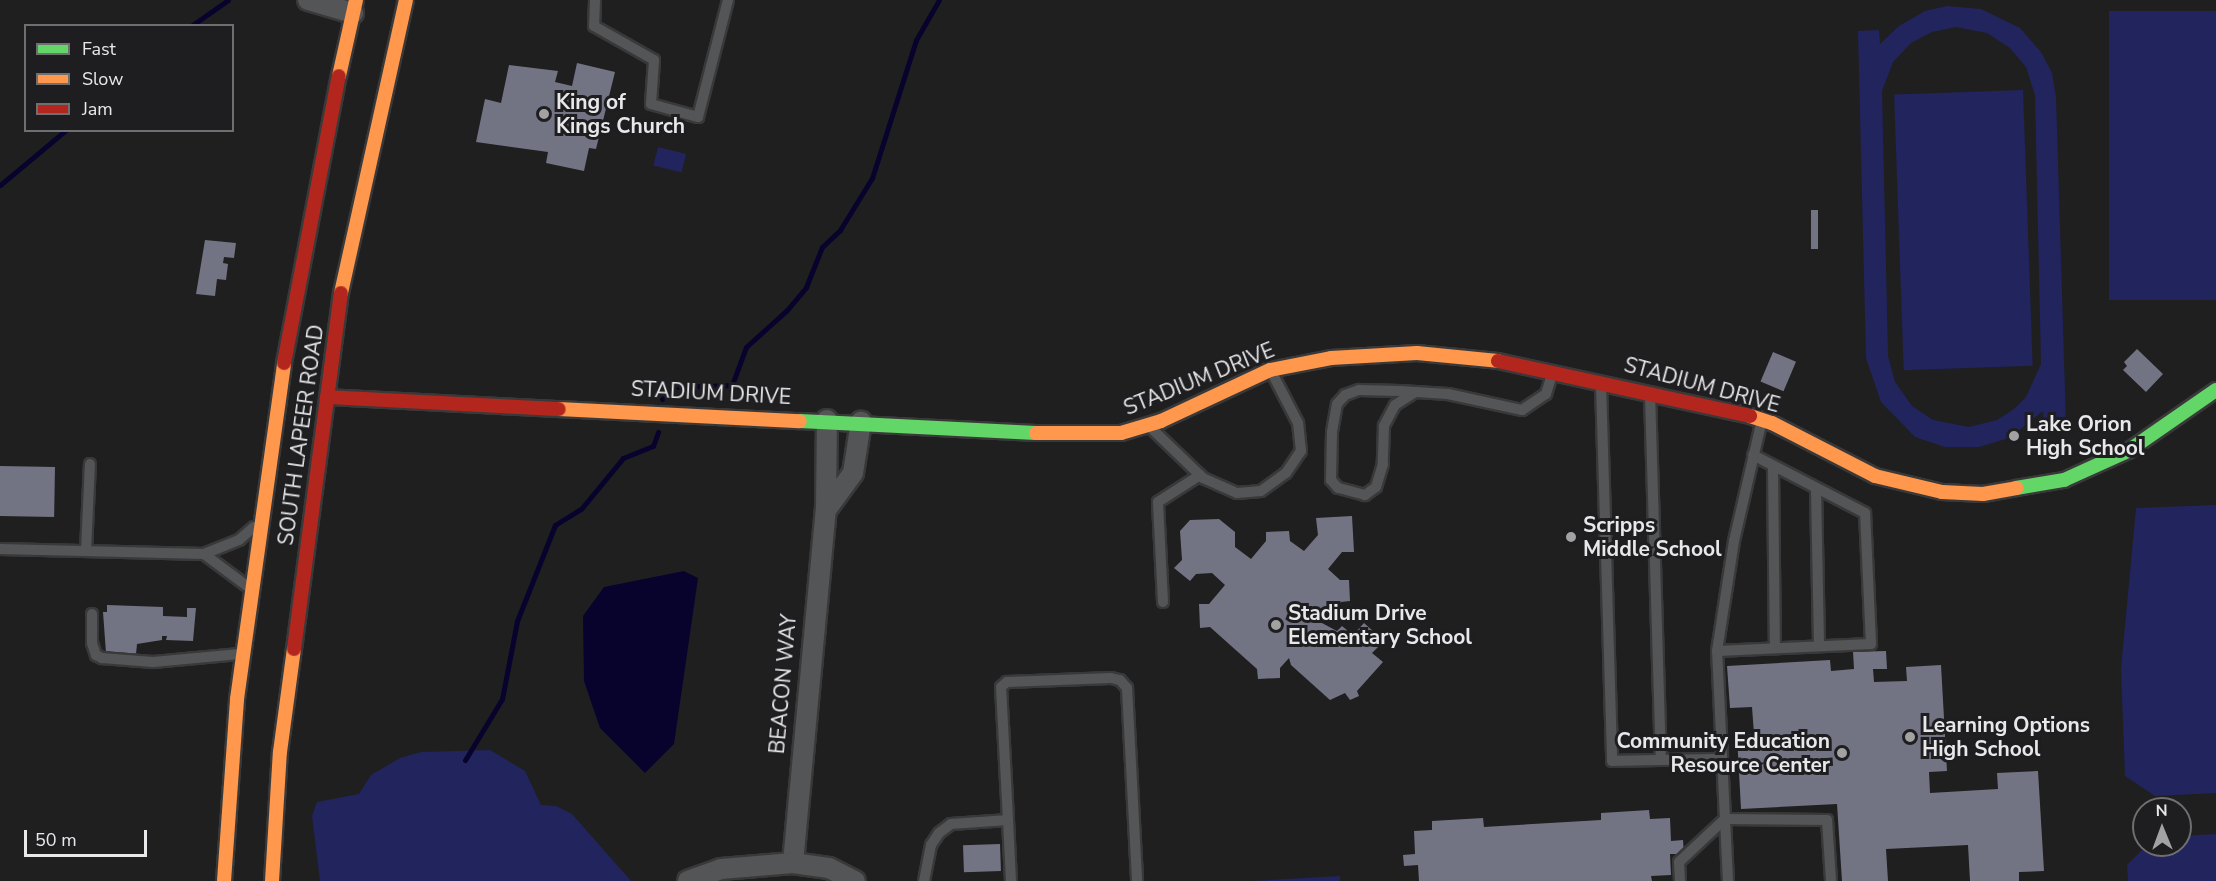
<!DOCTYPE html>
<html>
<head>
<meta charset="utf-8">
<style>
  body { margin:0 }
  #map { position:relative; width:2216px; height:881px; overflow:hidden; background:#1f1f20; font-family:"Nunito Sans",sans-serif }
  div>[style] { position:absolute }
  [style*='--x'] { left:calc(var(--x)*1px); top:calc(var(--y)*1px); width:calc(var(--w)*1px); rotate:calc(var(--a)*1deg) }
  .green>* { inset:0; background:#22245e; transform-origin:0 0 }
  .water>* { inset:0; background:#07032d }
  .stream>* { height:5px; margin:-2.5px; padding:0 2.5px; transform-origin:2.5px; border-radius:2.5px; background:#07032d }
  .building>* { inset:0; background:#727484; transform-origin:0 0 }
  .roads { filter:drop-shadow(2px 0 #39393a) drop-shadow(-2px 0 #39393a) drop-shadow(0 2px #39393a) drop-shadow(0 -2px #39393a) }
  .lane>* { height:10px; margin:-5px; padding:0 5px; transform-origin:5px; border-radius:5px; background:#545556 }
  .street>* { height:20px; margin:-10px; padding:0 10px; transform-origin:10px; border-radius:10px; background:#545556 }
  .fast>* { height:14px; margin:-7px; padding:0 7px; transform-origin:7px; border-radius:7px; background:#63d668 }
  .slow>* { height:14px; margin:-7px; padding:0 7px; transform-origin:7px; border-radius:7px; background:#ff974d }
  .jam>* { height:14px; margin:-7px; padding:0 7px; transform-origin:7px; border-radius:7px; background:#b3261e }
  .dots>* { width:16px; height:16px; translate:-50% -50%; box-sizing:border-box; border:3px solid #1e1e21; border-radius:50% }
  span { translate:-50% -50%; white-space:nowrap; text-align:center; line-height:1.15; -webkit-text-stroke:6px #1e1e21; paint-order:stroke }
  .poi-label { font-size:21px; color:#e8e8ea; font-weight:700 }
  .left { translate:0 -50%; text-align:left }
  .right { translate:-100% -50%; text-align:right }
  .street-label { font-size:21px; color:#e8e8ea }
  .legend { position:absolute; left:24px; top:24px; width:210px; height:108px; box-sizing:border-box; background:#1e1e21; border:2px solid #6f6f71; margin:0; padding:8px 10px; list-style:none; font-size:18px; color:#e8e8ea }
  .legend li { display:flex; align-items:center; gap:12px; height:30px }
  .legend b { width:30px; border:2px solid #6f6f71 }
  .north { position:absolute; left:2132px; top:797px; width:60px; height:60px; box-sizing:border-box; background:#1e1e21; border:2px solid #6f6f71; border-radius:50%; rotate:359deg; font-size:16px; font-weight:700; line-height:24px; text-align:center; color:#e8e8ea }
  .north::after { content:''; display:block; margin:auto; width:21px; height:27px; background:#a2a2a3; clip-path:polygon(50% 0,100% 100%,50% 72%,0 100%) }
  .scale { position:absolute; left:24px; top:830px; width:123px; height:27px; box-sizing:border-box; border:3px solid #e8e8ea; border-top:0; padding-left:8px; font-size:18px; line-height:21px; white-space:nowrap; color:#e8e8ea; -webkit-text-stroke:4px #1e1e21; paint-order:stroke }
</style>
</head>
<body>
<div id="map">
  <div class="green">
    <div style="clip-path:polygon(evenodd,1947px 6px,1981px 9px,2020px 28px,2041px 52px,2052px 73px,2056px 97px,2066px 425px,2044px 425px,2043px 411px,2009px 438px,1979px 447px,1945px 447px,1915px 437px,1881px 402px,1866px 358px,1858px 31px,1879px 30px,1880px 44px,1899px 26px,1925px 11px,1947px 6px,1956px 27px,1987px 33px,2010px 48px,2026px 67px,2035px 95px,2041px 364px,2026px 397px,2014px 409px,1997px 420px,1969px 427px,1933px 420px,1912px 406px,1895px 382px,1888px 356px,1882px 91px,1893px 62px,1911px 43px,1932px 32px,1956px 27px)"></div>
    <div style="left:2216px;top:11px;width:289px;height:107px;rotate:90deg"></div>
    <div style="left:2023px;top:90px;width:276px;height:129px;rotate:88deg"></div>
    <div style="left:658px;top:147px;width:29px;height:19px;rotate:14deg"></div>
    <div style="clip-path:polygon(2216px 505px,2216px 793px,2155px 796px,2125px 776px,2121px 669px,2136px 508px)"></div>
    <div style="clip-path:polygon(490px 750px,525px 771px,541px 805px,556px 806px,572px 814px,631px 881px,320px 881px,312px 816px,317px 802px,359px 794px,371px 775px,400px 758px,421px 752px)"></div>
    <div style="clip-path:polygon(2216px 834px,2216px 881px,2128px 881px,2127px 865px,2147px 845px,2180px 845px,2180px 836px)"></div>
    <div style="clip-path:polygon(1340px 876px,1340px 881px,1254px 881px)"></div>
  </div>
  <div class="water">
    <div style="clip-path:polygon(684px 571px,698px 578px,674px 744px,645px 773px,600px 728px,584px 681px,583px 616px,604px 587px)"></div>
  </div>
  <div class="stream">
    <div style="--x:191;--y:26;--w:45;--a:-35.1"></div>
    <div style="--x:0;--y:185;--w:86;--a:-39.8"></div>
    <div style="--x:662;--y:399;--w:16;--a:-47"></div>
    <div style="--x:673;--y:387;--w:59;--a:-1.9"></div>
    <div style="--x:732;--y:385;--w:40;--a:-69.8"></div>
    <div style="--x:746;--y:347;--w:55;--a:-42.1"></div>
    <div style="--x:787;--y:310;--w:30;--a:-50"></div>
    <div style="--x:806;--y:287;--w:43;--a:-68.2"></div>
    <div style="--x:822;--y:247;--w:25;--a:-43"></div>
    <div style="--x:840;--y:230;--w:61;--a:-58.4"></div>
    <div style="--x:872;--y:178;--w:145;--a:-72.3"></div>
    <div style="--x:916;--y:40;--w:46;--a:-60.1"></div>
    <div style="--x:465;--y:760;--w:71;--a:-58.8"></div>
    <div style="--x:502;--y:699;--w:79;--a:-79.1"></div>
    <div style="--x:517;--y:621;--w:103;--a:-68.4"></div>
    <div style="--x:555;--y:525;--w:31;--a:-32"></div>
    <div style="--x:581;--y:509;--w:66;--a:-50.5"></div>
    <div style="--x:623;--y:458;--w:32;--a:-22"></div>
    <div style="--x:653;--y:446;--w:15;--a:-70"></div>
  </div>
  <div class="building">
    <div style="clip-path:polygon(577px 63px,615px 72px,596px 149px,589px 148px,584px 171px,546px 163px,548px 152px,476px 142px,485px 99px,501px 103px,509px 65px,558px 71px,555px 82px,572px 86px)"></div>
    <div style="left:1811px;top:210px;width:7px;height:39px"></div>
    <div style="clip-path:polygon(205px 240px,236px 243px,234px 258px,224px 257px,223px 263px,228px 264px,226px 280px,217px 279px,215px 296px,196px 294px)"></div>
    <div style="clip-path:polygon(2137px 349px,2163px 374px,2146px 392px,2123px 370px,2127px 366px,2124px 362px)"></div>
    <div style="left:1773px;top:352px;width:25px;height:32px;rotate:23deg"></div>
    <div style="left:0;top:466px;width:55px;height:50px;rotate:1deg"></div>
    <div style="clip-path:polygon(1352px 516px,1354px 552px,1342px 552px,1328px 569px,1340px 580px,1349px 580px,1350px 601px,1341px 602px,1320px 622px,1337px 631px,1342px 626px,1353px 635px,1364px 623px,1384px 641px,1372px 653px,1383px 662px,1357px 691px,1359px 696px,1350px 700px,1345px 693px,1330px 700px,1291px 665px,1289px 658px,1280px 668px,1280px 678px,1258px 679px,1257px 669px,1210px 627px,1200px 628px,1199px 604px,1209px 604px,1225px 585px,1212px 573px,1196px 574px,1190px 581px,1174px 568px,1182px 560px,1180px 531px,1190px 520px,1219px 519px,1235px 532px,1235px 547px,1251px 559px,1266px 541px,1266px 532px,1289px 531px,1290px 541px,1304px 551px,1318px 535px,1316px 518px)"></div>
    <div style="clip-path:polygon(107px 605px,163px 607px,163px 616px,187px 617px,187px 608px,196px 608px,193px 641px,166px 640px,167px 636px,162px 636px,162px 640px,137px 644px,136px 654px,106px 653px,103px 612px,107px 612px)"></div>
    <div style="clip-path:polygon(1886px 651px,1887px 669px,1873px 669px,1874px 682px,1907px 681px,1906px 667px,1941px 665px,1947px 771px,1929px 772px,1930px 793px,1998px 789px,1997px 773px,2038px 771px,2044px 871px,2019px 872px,2019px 881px,1970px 881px,1968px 845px,1886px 849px,1888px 881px,1842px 881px,1837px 804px,1741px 809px,1737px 736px,1754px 734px,1752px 707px,1730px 708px,1727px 666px,1830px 660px,1831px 671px,1854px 669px,1853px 652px)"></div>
    <div style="clip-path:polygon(1649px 810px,1650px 819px,1670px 818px,1671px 841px,1683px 840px,1684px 854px,1670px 854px,1671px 875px,1651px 876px,1652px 881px,1419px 881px,1418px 865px,1404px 866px,1403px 855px,1415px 854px,1414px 831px,1432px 830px,1432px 821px,1483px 818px,1484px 827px,1601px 820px,1601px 813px)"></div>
    <div style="left:1000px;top:844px;width:27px;height:37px;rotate:88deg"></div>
  </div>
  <div class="roads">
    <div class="lane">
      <div style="--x:595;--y:0;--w:26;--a:92"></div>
      <div style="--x:594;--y:26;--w:69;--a:29.5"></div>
      <div style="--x:654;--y:60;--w:44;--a:93.9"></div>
      <div style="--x:651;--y:104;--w:49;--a:15.5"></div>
      <div style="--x:698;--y:117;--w:121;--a:-75.6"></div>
      <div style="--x:1601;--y:384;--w:377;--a:88.3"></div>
      <div style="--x:1612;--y:761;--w:109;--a:-1.1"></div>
      <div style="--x:1415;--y:392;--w:24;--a:147"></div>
      <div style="--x:1395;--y:405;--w:24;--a:118"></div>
      <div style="--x:1384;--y:426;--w:38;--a:92"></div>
      <div style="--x:1383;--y:464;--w:24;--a:107"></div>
      <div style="--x:1376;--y:487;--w:14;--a:144"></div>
      <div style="--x:1365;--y:495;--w:28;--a:-165"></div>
      <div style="--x:1338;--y:488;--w:11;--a:-131"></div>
      <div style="--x:1331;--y:480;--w:48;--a:-88.8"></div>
      <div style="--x:1332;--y:432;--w:28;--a:-80"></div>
      <div style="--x:1337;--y:404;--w:12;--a:-48"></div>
      <div style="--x:1345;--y:395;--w:15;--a:-20"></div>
      <div style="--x:1359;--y:390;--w:41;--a:1.4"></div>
      <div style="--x:1400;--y:391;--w:48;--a:3.6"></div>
      <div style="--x:1448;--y:394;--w:76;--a:12.2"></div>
      <div style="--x:1522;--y:410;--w:29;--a:-34"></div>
      <div style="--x:1546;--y:394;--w:21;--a:-73"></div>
      <div style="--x:1650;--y:394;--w:366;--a:88.3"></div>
      <div style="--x:1150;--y:427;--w:74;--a:43.9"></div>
      <div style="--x:1203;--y:478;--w:37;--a:24"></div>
      <div style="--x:1237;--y:493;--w:24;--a:-5"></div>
      <div style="--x:1261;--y:491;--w:31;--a:-36"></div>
      <div style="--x:1286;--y:473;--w:27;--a:-56"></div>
      <div style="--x:1301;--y:451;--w:28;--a:-96"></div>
      <div style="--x:1298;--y:423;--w:59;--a:-117.4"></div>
      <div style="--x:1773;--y:466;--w:182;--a:89.4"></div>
      <div style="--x:1816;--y:488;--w:158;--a:88.9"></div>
      <div style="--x:0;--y:549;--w:204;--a:1.4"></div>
      <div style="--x:204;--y:554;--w:38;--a:-22"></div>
      <div style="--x:239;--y:540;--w:20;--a:-41"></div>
      <div style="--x:86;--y:551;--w:87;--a:-87.4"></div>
      <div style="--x:204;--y:554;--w:54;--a:36.7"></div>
      <div style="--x:1163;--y:602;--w:100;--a:-92.9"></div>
      <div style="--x:1158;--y:502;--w:50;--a:-32.7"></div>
      <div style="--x:92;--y:614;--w:29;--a:90"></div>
      <div style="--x:92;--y:643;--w:13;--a:72"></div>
      <div style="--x:96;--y:655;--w:7;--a:27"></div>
      <div style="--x:102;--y:658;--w:51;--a:4.5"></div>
      <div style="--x:153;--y:662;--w:87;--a:-5.3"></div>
      <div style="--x:1717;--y:651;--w:154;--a:-2.6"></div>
      <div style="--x:1871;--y:644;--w:131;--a:-92.6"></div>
      <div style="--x:1865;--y:513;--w:126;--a:-152.6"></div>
      <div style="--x:1008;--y:820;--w:61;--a:87.2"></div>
      <div style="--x:924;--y:881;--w:37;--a:-79"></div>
      <div style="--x:931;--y:845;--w:14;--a:-56"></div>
      <div style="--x:939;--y:833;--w:15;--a:-37"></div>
      <div style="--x:951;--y:824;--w:57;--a:-4"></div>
      <div style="--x:1008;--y:820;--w:133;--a:-93"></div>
      <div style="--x:1001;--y:687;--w:8;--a:-40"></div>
      <div style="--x:1007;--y:682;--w:104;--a:-2.2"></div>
      <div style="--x:1111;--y:678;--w:9;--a:13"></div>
      <div style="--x:1120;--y:680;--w:11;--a:49"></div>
      <div style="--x:1127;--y:688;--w:193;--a:87"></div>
      <div style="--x:1680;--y:881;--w:19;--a:-93"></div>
      <div style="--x:1679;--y:862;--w:63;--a:-43.1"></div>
      <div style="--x:1725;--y:819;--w:168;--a:-92.7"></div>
      <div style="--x:1717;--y:651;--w:111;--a:-81.2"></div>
      <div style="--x:1734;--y:541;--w:124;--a:-77"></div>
      <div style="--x:1728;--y:881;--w:62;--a:-92.8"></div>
      <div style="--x:1725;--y:819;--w:102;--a:0.6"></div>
      <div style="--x:1827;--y:820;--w:61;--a:86.2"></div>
    </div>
    <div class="street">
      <div style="--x:308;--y:0;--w:47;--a:16.1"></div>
      <div style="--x:826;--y:510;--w:46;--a:-53.9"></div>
      <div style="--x:853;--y:473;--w:52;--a:-81.1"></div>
      <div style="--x:793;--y:863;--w:355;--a:-84.7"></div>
      <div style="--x:826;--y:510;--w:90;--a:-89.4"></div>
      <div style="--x:688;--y:881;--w:35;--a:-20"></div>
      <div style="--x:721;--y:869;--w:72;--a:-4.8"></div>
      <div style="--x:793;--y:863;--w:36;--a:8"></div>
      <div style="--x:829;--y:868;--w:29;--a:27"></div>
    </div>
    <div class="fast">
      <div style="--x:800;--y:421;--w:236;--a:2.9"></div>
      <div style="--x:2016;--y:488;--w:49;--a:-9.5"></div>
      <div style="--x:2064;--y:480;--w:70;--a:-24.4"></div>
      <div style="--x:2128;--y:451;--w:107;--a:-34.7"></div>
    </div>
    <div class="slow">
      <div style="--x:339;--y:76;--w:78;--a:-77.4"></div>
      <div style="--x:341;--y:293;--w:300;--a:-77.5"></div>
      <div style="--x:559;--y:409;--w:241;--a:2.9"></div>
      <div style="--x:1750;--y:416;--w:23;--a:18"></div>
      <div style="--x:1772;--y:423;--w:116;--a:27.2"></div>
      <div style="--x:1875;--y:476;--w:69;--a:13.4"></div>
      <div style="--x:1942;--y:492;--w:41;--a:2.8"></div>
      <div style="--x:1983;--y:494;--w:34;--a:-10"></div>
      <div style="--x:1036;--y:433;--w:85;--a:0"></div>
      <div style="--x:1121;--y:433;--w:42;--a:-16.7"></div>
      <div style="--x:1161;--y:421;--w:120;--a:-25.1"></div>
      <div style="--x:1270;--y:370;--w:62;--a:-11.1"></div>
      <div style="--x:1331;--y:358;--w:86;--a:-3.3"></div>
      <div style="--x:1417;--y:353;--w:81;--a:5.6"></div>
      <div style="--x:224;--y:881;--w:182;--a:-85.9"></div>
      <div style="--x:237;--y:699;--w:339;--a:-82"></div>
      <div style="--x:272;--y:881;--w:129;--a:-86.5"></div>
      <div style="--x:280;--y:752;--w:104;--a:-82.3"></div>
    </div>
    <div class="jam">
      <div style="--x:1498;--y:361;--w:258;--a:12.3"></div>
      <div style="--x:284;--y:363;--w:292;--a:-79.2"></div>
      <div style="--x:327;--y:397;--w:232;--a:3"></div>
      <div style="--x:294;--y:649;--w:359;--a:-82.5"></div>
    </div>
  </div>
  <div class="dots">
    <div style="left:544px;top:114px;background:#a2a2a3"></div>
    <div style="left:2014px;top:436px;background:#a2a2a3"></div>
    <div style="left:1571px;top:537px;background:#a2a2a3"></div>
    <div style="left:1276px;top:625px;background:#a2a2a3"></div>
    <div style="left:1910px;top:737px;background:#a2a2a3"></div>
    <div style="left:1842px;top:753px;background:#a2a2a3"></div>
  </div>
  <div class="poi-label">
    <span class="left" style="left:556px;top:114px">King of<br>Kings Church</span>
    <span class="left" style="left:2026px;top:436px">Lake Orion<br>High School</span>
    <span class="left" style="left:1583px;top:537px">Scripps<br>Middle School</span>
    <span class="left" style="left:1288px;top:625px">Stadium Drive<br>Elementary School</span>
    <span class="left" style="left:1922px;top:737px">Learning Options<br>High School</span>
    <span class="right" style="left:1830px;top:753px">Community Education<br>Resource Center</span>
  </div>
  <div class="street-label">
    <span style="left:1199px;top:379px;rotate:-22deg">STADIUM DRIVE</span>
    <span style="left:1702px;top:385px;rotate:15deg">STADIUM DRIVE</span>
    <span style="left:711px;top:393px;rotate:3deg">STADIUM DRIVE</span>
    <span style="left:301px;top:435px;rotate:-82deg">SOUTH LAPEER ROAD</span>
    <span style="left:783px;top:684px;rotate:-85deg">BEACON WAY</span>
  </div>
  <ul class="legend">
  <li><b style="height:8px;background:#63d668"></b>Fast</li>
  <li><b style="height:8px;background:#ff974d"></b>Slow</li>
  <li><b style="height:8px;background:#b3261e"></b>Jam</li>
  </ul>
  <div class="north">N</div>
  <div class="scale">50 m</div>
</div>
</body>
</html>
